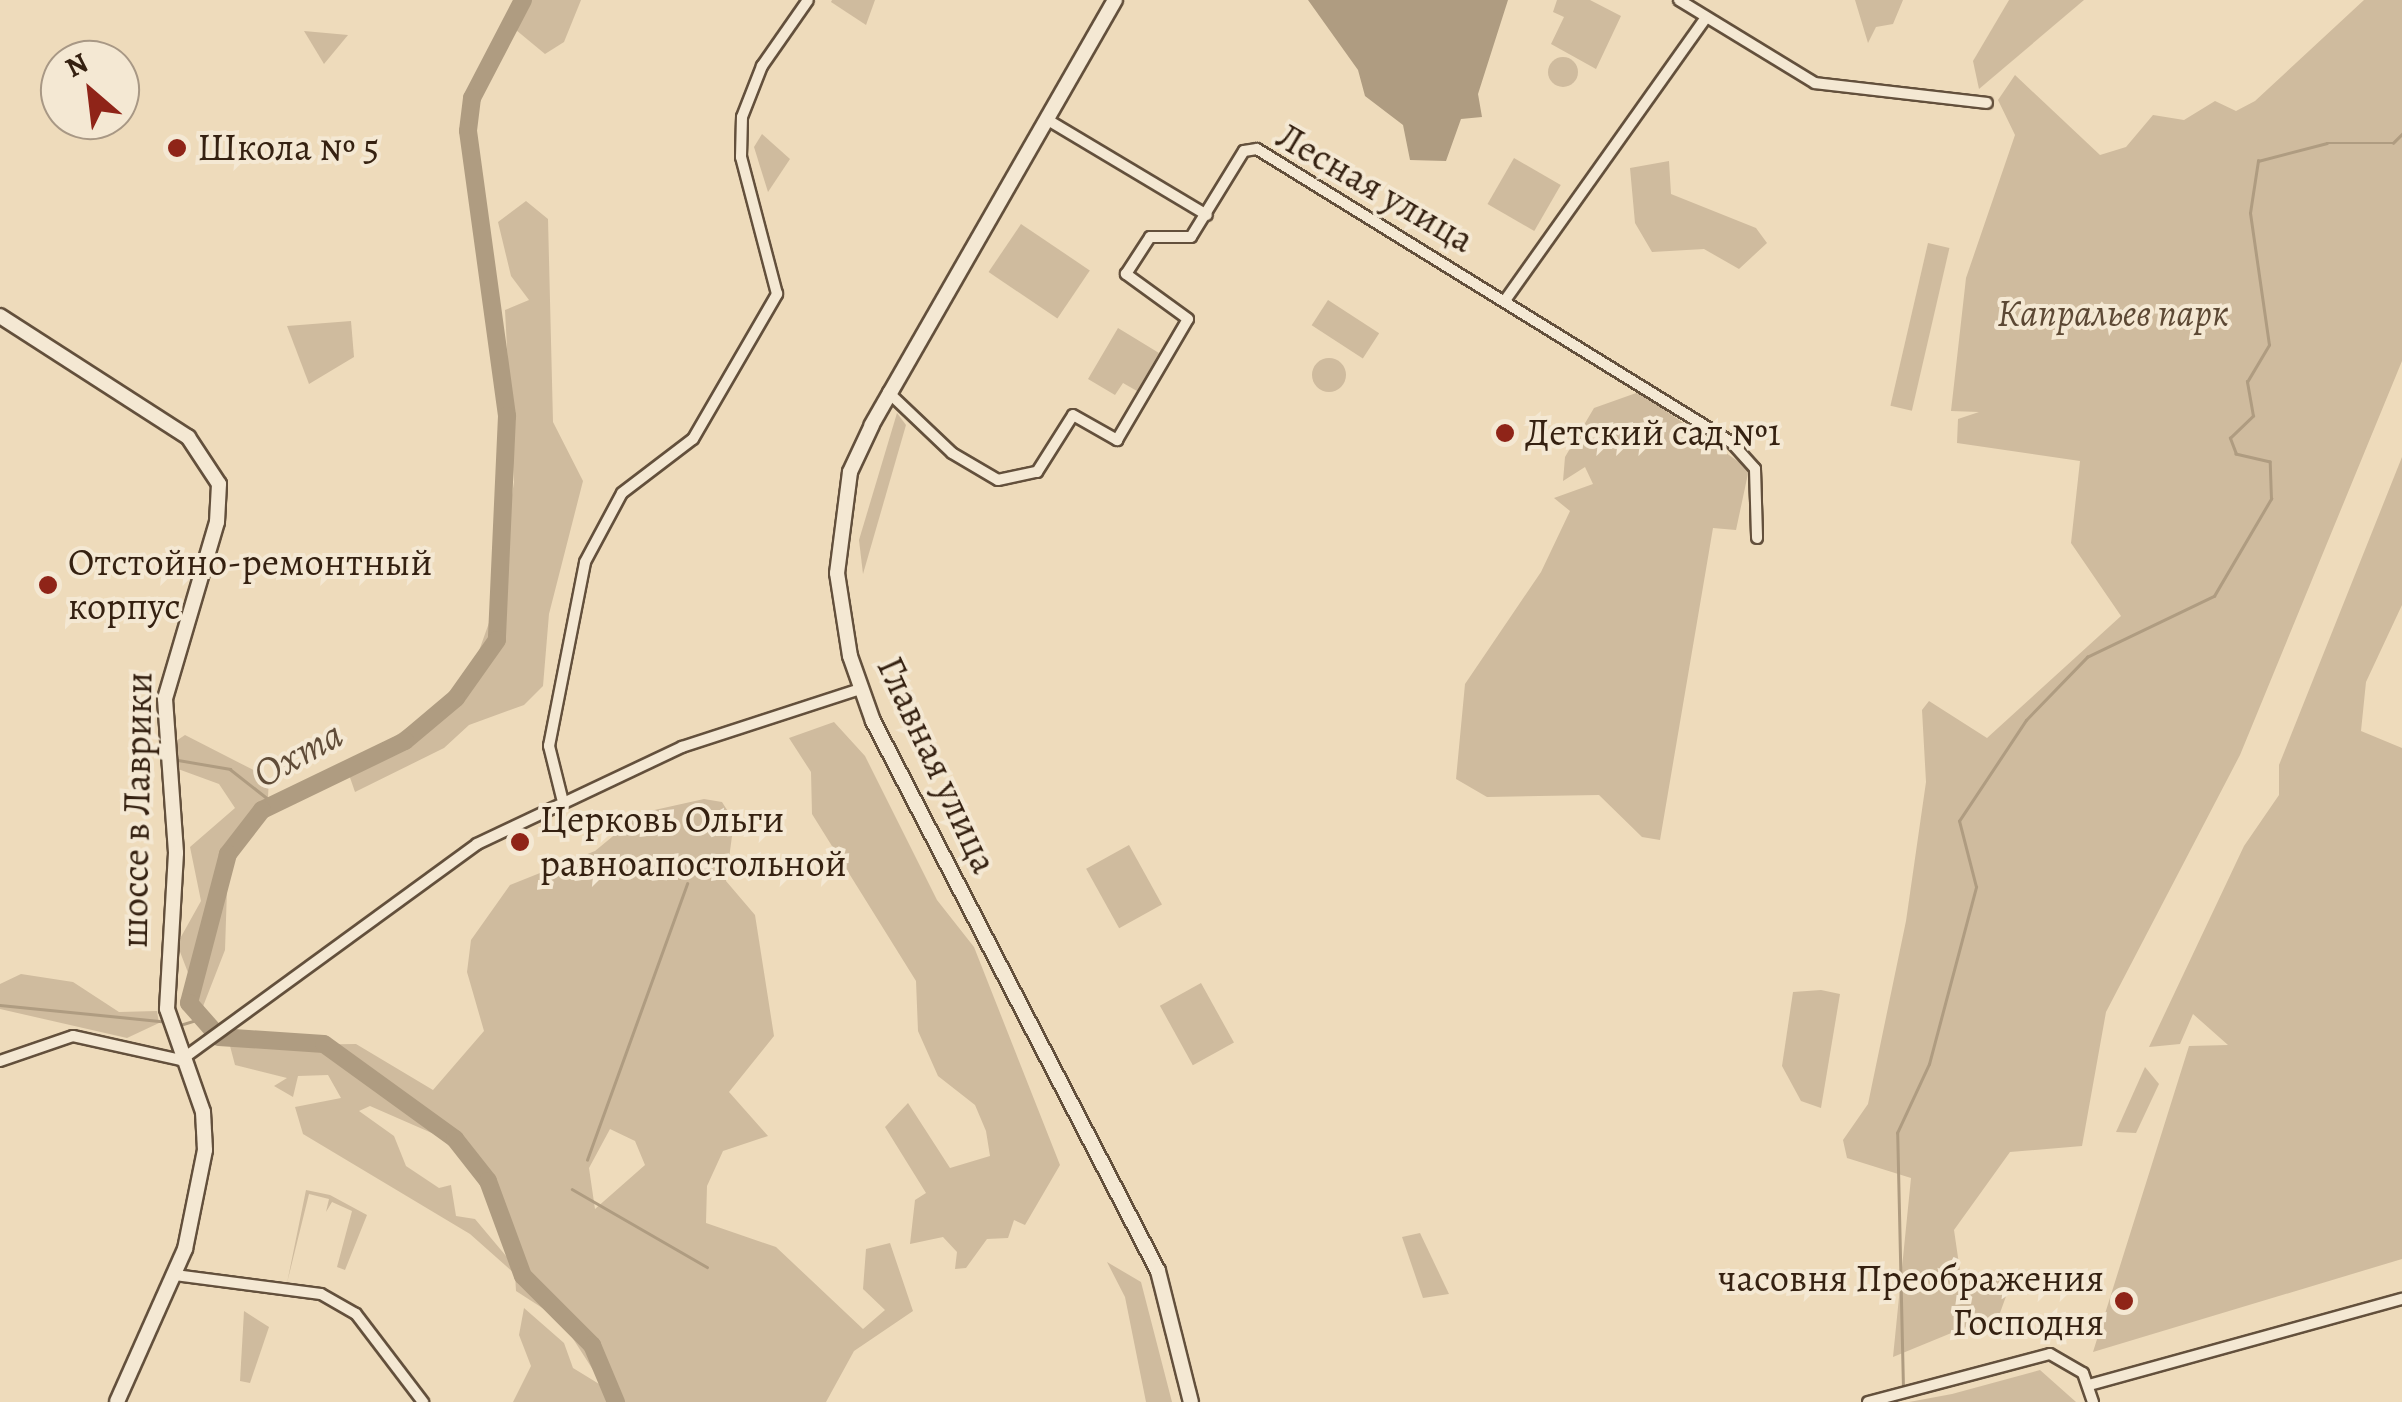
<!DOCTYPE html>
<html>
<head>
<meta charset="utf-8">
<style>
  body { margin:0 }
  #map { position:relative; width:2402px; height:1402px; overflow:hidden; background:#eedbbb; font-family:Alegreya,serif }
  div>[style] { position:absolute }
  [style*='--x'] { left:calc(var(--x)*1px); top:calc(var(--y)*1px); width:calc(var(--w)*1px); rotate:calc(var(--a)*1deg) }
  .green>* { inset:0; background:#cfbb9e; transform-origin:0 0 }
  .round { border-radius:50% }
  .water>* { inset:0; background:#af9c81 }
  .stream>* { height:2.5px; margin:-1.25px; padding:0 1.25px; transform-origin:1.25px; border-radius:1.25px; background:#af9c81 }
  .river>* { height:18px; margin:-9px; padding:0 9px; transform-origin:9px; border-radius:9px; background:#af9c81 }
  .roads { filter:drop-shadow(2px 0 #63503c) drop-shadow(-2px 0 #63503c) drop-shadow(0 2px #63503c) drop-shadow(0 -2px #63503c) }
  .street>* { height:10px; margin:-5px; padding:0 5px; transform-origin:5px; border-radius:5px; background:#f4e8d3 }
  .secondary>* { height:14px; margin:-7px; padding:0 7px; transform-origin:7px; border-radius:7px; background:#f4e8d3 }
  .dots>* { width:28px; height:28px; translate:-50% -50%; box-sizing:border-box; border:5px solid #f4e8d3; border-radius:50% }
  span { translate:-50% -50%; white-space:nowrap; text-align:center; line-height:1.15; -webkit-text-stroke:8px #f4e8d3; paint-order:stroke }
  .poi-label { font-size:38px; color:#352111 }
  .left { translate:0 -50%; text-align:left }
  .right { translate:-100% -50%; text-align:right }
  .street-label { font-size:38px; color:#352111 }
  .park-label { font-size:38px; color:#5c4834; font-style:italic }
  .water-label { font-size:40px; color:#604c38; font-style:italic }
  .north { position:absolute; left:40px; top:40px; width:100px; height:100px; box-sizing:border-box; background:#f4e8d3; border:2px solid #a89885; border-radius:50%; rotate:332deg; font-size:28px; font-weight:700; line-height:40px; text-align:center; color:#352111 }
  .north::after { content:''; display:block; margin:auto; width:35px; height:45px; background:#8f2418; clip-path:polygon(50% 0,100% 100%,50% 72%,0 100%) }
</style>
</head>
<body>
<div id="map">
  <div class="green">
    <div style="clip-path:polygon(530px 0,581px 0,564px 42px,545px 54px,516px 30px)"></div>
    <div style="clip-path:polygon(875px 0,866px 25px,831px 2px,832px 0)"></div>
    <div style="clip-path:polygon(1557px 0,1590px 0,1621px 16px,1596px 69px,1551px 44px,1564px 17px,1553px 12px)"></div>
    <div style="clip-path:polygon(1855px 0,1903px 0,1893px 24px,1876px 27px,1868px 43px)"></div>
    <div style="clip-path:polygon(2009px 0,2084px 0,1979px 89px,1973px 61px)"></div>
    <div style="clip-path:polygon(2364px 0,2402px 0,2402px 361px,2240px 755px,2106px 1012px,2082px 1146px,2010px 1152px,1954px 1230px,1960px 1271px,2014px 1274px,2000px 1313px,1893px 1357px,1911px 1178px,1847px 1158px,1843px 1140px,1868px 1104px,1906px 921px,1926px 782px,1922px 710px,1929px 701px,1987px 738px,2121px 616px,2071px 543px,2080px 461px,1957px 443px,1958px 419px,1979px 412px,1951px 411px,1966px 278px,2015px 135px,1998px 100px,2015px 75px,2100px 155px,2126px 147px,2153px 115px,2184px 120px,2215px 101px,2236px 111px,2255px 101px)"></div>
    <div style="clip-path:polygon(304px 31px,348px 35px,324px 64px)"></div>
    <div class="round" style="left:1548px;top:57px;width:30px;height:30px"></div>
    <div style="clip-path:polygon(762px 134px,790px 159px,768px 192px,754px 147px)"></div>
    <div style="left:1514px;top:158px;width:54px;height:53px;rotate:30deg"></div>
    <div style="clip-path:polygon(1669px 161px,1671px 194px,1756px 228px,1767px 243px,1739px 269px,1704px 249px,1652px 252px,1635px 223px,1630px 168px)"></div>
    <div style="clip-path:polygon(526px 201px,548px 219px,553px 422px,583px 481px,549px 614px,543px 686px,524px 705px,469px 725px,444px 748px,355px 792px,347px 769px,445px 702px,475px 662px,495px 606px,514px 482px,505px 310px,529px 300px,511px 276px,498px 222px)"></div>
    <div style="left:1021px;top:224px;width:83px;height:58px;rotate:34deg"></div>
    <div style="left:1928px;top:243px;width:22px;height:167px;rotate:13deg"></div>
    <div style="left:1328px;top:300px;width:61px;height:30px;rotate:33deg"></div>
    <div style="clip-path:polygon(351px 321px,354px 357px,309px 384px,287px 326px)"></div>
    <div style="clip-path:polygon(1118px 328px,1159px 353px,1137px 391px,1123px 383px,1115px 395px,1088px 379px)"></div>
    <div class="round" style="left:1312px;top:358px;width:34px;height:34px"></div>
    <div style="clip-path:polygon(1639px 392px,1749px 469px,1736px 530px,1713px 528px,1660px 840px,1642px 837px,1599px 795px,1487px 797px,1456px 779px,1465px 684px,1541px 572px,1570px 511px,1554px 498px,1593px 484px,1585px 467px,1563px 481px,1565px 457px,1594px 408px)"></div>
    <div style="clip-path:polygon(897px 413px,906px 425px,863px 574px,859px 540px)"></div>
    <div style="clip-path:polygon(2402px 457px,2402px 605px,2366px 682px,2361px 731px,2402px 748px,2402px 1259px,2093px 1352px,2189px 1046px,2228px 1045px,2193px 1014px,2180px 1044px,2149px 1047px,2244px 846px,2279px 795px,2279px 765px)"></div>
    <div style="clip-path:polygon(834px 722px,865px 756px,937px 900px,974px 947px,1060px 1165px,1025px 1225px,1014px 1220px,1008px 1238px,987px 1239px,966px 1268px,955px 1269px,957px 1252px,943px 1237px,910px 1244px,915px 1200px,926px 1193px,885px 1127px,908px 1103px,950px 1168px,990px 1156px,986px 1131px,975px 1105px,938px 1076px,918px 1031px,916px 981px,812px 814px,811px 772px,789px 738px)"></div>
    <div style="clip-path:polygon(185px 735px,269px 778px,267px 816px,228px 859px,225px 950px,202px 1009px,177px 944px,201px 901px,190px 847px,235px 808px,219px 784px,178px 769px,176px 741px)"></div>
    <div style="clip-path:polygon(evenodd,704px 799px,722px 802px,734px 821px,726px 881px,755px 915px,774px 1036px,729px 1092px,768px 1136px,723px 1151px,707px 1186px,706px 1223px,776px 1247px,863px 1329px,885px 1310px,863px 1289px,866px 1249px,890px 1243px,913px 1311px,854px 1351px,826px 1402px,513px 1402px,531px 1366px,519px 1335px,524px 1308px,564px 1343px,573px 1368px,604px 1387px,561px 1320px,516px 1291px,515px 1274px,470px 1234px,303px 1134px,295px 1107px,341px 1098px,328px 1075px,298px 1076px,293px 1097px,274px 1086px,287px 1078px,235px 1065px,230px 1046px,356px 1044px,433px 1090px,484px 1031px,467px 972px,471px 940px,510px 885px,595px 851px,641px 813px,704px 799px,370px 1106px,450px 1141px,507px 1221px,511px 1262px,475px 1219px,456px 1216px,451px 1185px,439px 1188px,406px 1166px,394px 1136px,359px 1111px,370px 1106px,704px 799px,610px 1129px,635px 1141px,645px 1165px,595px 1209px,589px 1168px,610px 1129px)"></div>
    <div style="left:1129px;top:845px;width:68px;height:49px;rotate:61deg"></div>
    <div style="clip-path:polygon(21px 974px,73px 982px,119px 1012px,157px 1011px,159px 1023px,127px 1038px,0 1009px,0 984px)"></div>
    <div style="left:1201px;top:983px;width:68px;height:47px;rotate:61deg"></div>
    <div style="clip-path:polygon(1821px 990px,1840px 994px,1821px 1108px,1801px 1101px,1782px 1066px,1793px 992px)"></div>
    <div style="clip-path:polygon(2145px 1067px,2159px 1084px,2136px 1133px,2116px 1132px)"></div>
    <div style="clip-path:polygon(306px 1190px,330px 1195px,367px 1215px,345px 1270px,337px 1267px,352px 1211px,332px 1202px,326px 1212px,329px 1199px,309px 1194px,287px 1283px)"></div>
    <div style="clip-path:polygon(1420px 1233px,1449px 1294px,1423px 1298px,1402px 1237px)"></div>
    <div style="clip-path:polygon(1107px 1262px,1141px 1282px,1172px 1402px,1146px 1402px,1125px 1297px)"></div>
    <div style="clip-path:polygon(244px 1311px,269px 1327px,250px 1383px,240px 1381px)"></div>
    <div style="clip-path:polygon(2040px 1370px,2076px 1402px,1909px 1402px,1952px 1394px)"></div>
  </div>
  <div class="water">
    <div style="clip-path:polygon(1308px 0,1508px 0,1478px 94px,1482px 117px,1461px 119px,1446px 161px,1410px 160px,1403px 125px,1365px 96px,1358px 70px)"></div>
  </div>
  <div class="stream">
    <div style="--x:178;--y:760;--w:53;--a:9.8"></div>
    <div style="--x:230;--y:769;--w:53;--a:38.2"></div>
    <div style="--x:0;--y:1005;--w:162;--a:5.7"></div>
    <div style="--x:180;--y:1025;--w:17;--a:-17"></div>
    <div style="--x:587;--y:1160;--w:294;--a:-70.1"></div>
    <div style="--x:572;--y:1189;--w:156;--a:30"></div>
    <div style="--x:1903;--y:1389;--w:256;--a:-91.3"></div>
    <div style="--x:1897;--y:1133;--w:76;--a:-65.1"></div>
    <div style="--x:1929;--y:1064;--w:183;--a:-75.1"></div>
    <div style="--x:1976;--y:887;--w:68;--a:-104.4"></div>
    <div style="--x:1959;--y:821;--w:121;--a:-56.4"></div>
    <div style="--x:2026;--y:720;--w:88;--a:-45.9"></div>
    <div style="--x:2087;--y:657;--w:141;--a:-25.7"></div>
    <div style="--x:2214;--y:596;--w:113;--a:-59.6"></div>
    <div style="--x:2271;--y:499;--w:37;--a:-92"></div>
    <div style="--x:2270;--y:462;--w:35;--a:-167"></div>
    <div style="--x:2236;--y:454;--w:17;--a:-111"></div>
    <div style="--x:2230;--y:438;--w:32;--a:-44"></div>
    <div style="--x:2253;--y:416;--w:35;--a:-100"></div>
    <div style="--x:2247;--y:382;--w:43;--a:-59.3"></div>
    <div style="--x:2269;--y:345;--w:133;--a:-98.2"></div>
    <div style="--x:2250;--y:213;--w:53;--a:-81.3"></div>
    <div style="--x:2258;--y:161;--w:71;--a:-14.6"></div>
    <div style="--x:2327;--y:143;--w:66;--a:0"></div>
    <div style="--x:2393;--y:143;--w:13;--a:-45"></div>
  </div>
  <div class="river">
    <div style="--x:523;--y:0;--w:110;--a:117.5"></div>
    <div style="--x:472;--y:98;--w:33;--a:97"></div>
    <div style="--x:468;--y:131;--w:288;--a:82.2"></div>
    <div style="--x:507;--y:416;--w:224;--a:92.6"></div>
    <div style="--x:497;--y:640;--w:71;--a:125.3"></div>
    <div style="--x:456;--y:698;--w:67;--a:139.9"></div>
    <div style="--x:405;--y:741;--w:159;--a:154.2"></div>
    <div style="--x:262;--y:810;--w:56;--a:127.7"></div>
    <div style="--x:228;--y:854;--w:154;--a:104.7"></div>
    <div style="--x:189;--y:1003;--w:45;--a:48.6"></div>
    <div style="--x:219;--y:1037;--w:105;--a:3.8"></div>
    <div style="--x:324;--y:1044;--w:162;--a:35.9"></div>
    <div style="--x:455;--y:1139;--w:53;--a:51.8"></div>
    <div style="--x:488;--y:1181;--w:101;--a:69.8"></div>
    <div style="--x:523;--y:1276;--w:98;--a:45"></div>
    <div style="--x:592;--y:1345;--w:62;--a:67.2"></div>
  </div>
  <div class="roads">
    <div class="street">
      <div style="--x:1679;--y:0;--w:159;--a:31.4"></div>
      <div style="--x:1815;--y:83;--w:173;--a:6.6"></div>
      <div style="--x:1048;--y:120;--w:185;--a:30.9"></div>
      <div style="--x:1506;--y:299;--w:344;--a:-54.6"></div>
      <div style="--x:888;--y:392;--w:88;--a:43.6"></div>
      <div style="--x:952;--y:453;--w:53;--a:30.4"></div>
      <div style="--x:998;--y:480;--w:40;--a:-12"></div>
      <div style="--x:1037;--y:472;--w:67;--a:-57.7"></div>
      <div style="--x:1073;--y:415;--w:51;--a:29.6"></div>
      <div style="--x:1117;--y:440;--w:140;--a:-59.6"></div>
      <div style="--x:1188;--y:319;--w:77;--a:-144"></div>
      <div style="--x:1126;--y:274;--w:44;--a:-57"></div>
      <div style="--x:1150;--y:237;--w:41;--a:0"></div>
      <div style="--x:1191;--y:237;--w:101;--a:-58.4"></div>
      <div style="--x:1244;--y:151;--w:13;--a:-9"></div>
      <div style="--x:1257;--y:149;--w:557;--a:31.72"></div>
      <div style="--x:1731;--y:442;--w:36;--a:48"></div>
      <div style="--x:1755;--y:469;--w:69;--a:88.3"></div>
      <div style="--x:562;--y:798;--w:54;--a:-104"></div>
      <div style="--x:549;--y:746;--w:187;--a:-78.9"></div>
      <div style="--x:585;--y:562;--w:78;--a:-61.8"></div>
      <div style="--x:622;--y:493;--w:89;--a:-37.3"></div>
      <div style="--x:693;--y:439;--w:168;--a:-59.9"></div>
      <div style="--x:777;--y:294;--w:142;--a:-104.7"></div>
      <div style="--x:741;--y:157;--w:40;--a:-88.6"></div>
      <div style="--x:742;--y:117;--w:55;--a:-68.6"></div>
      <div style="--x:762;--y:66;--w:80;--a:-55.1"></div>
      <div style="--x:0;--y:1061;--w:77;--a:-18.9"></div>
      <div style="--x:73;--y:1036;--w:111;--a:12.5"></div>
      <div style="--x:181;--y:1060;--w:366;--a:-36.1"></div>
      <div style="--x:477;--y:844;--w:227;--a:-25.3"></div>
      <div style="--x:682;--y:747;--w:188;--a:-18"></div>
      <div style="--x:175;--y:1275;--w:147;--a:7.4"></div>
      <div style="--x:321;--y:1294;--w:40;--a:29.7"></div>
      <div style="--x:356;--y:1314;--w:111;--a:52.7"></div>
      <div style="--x:2089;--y:1385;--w:325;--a:-15.4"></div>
      <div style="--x:1868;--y:1402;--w:188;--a:-14.8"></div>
      <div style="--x:2050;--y:1354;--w:38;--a:30"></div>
      <div style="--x:2083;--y:1373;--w:31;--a:71"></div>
    </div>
    <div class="secondary">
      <div style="--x:1115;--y:0;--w:490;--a:119.8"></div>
      <div style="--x:872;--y:425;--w:52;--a:115.1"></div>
      <div style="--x:850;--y:472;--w:102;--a:97.3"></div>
      <div style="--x:837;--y:573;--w:84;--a:81.1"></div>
      <div style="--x:850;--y:656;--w:69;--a:70.5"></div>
      <div style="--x:873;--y:721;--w:619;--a:62.61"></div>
      <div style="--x:1158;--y:1271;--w:135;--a:75.9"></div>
      <div style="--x:0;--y:316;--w:224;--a:32.8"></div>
      <div style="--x:188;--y:437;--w:56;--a:56.6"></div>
      <div style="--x:219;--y:484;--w:38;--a:93"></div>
      <div style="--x:217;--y:522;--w:184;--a:106.4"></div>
      <div style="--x:165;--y:699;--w:154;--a:85.9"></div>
      <div style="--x:176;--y:853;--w:156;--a:93.3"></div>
      <div style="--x:167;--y:1009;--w:109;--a:70.7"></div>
      <div style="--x:203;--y:1112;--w:38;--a:87"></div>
      <div style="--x:205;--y:1150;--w:101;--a:101.4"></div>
      <div style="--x:185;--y:1249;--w:167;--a:114"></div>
    </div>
  </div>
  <div class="dots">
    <div style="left:177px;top:148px;background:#8f2418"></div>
    <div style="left:1505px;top:433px;background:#8f2418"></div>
    <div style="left:48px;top:585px;background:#8f2418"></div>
    <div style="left:520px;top:842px;background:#8f2418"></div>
    <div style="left:2124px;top:1301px;background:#8f2418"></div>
  </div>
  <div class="poi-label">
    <span class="left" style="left:197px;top:148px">Школа № 5</span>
    <span class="left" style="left:1525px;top:433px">Детский сад №1</span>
    <span class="left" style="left:68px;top:585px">Отстойно-ремонтный<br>корпус</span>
    <span class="left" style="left:540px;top:842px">Церковь Ольги<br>равноапостольной</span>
    <span class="right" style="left:2104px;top:1301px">часовня Преображения<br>Господня</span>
  </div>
  <div class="street-label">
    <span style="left:1375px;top:188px;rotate:30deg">Лесная улица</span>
    <span style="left:937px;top:765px;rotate:65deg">Главная улица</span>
    <span style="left:137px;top:810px;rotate:-89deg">шоссе в Лаврики</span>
  </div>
  <div class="park-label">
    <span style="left:2113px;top:314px">Капральев парк</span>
  </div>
  <div class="water-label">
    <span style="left:298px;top:754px;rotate:-29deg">Охта</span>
  </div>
  <div class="north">N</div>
</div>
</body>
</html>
